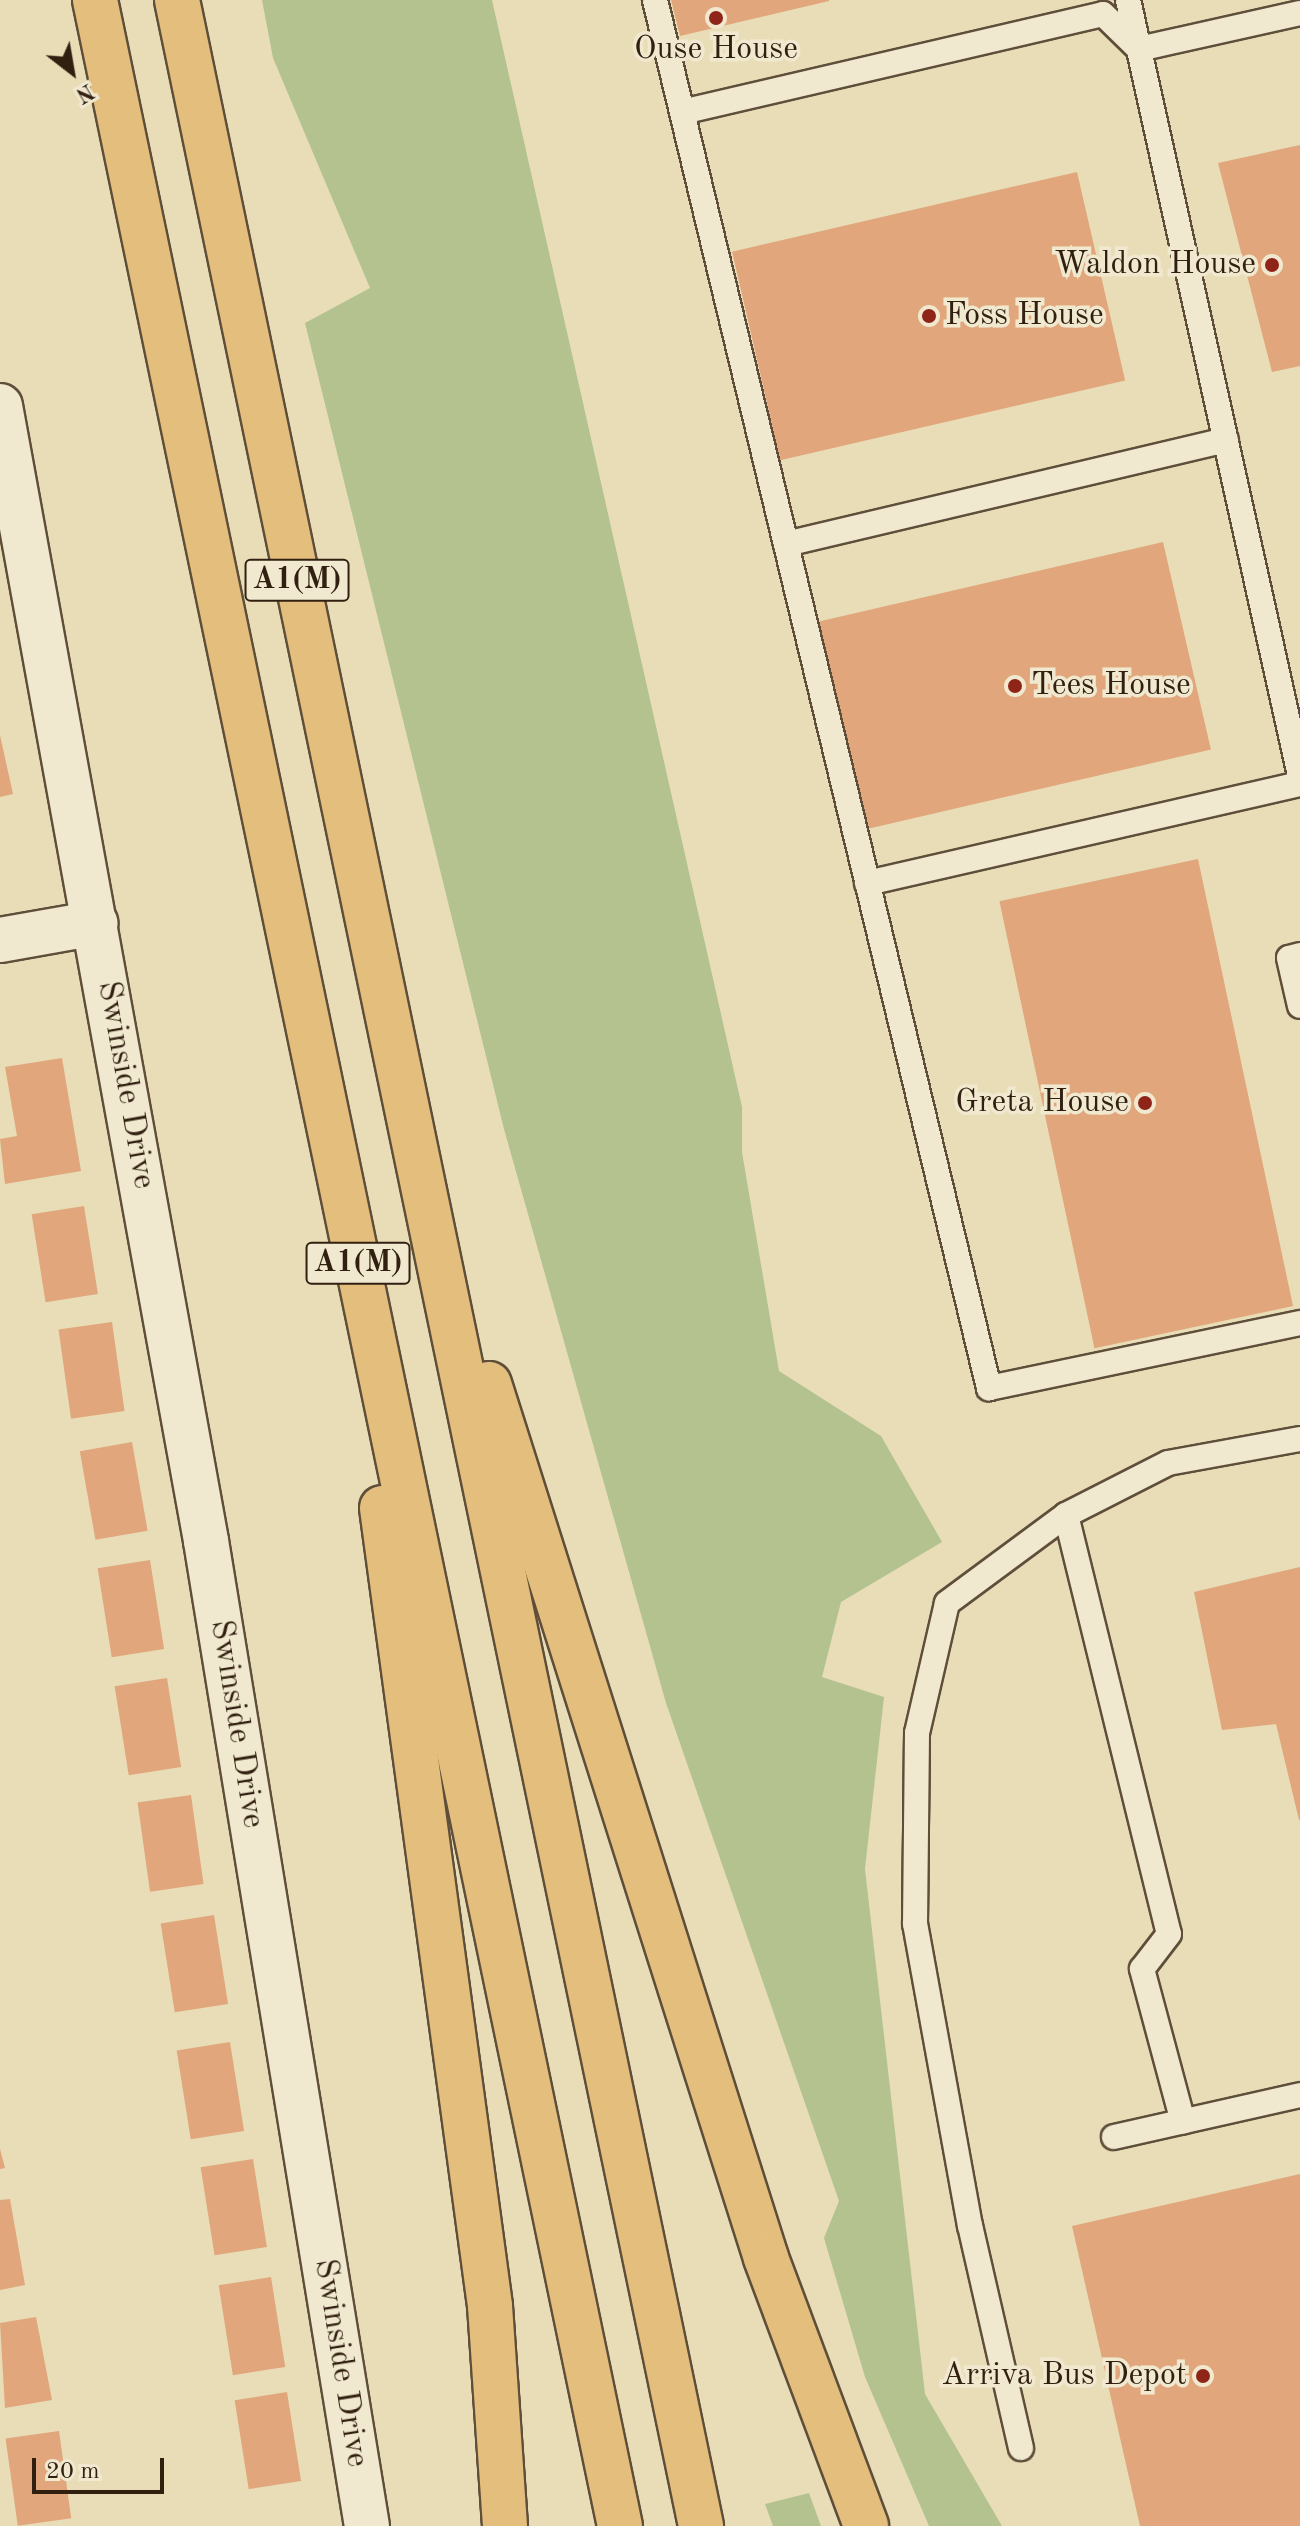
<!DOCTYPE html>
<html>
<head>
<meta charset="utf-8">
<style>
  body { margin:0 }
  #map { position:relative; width:1300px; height:2526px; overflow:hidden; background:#e8ddb7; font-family:"Old Standard TT",serif }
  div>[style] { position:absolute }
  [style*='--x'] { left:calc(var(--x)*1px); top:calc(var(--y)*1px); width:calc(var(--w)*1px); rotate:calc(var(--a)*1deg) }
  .green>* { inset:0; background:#b4c290 }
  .building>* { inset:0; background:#e1a67c; transform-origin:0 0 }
  .roads { filter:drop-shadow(2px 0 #5f4e3a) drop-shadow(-2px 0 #5f4e3a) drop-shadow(0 2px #5f4e3a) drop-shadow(0 -2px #5f4e3a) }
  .service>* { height:24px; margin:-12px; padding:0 12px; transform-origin:12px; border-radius:12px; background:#f0e9d0 }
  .minor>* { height:44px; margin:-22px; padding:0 22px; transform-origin:22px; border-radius:22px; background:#f0e9d0 }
  .motorway>* { height:44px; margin:-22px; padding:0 22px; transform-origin:22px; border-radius:22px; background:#e4be7c }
  .dots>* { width:22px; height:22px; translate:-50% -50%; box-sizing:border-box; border:4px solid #f0e9d0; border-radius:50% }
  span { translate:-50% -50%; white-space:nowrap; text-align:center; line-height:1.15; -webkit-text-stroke:7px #f0e9d0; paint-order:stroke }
  .shield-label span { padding:2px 6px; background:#f0e9d0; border:2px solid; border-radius:6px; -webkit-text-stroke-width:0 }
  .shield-label { font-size:30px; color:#311f10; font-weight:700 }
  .poi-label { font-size:32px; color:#311f10 }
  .right { translate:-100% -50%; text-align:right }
  .left { translate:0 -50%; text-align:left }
  .street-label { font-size:32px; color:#311f10 }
  .north { position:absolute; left:32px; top:32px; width:80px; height:80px; -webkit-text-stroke:6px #f0e9d0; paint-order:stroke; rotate:149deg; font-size:22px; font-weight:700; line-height:32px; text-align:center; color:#311f10 }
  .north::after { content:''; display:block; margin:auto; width:28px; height:36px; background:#311f10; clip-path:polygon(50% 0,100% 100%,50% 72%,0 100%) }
  .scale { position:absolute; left:32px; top:2458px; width:132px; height:36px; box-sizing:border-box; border:4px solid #311f10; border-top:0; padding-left:10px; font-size:24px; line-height:28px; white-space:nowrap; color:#311f10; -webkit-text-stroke:6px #f0e9d0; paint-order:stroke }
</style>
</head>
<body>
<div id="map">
  <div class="green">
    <div style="clip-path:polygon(262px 0,492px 0,742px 1107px,742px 1152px,779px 1371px,881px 1436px,942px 1542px,841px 1602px,822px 1677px,884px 1697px,865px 1869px,925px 2394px,1002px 2526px,929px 2526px,865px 2377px,824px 2238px,839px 2201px,666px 1703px,504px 1129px,305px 323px,370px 288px,273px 58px)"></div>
    <div style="clip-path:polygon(809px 2493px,821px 2526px,773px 2526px,765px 2504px)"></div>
  </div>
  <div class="building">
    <div style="clip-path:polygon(671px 0,829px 0,829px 1px,680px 36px)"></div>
    <div style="clip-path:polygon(1300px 145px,1300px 366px,1272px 372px,1218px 163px)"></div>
    <div style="left:1077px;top:172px;width:214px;height:354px;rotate:77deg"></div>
    <div style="left:1163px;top:542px;width:213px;height:353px;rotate:77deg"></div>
    <div style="clip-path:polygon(0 735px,13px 794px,0 797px)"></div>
    <div style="left:1198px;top:859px;width:457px;height:203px;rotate:78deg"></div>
    <div style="clip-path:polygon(62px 1058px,81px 1171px,5px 1184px,0 1139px,17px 1136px,5px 1067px)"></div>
    <div style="left:84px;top:1206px;width:89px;height:53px;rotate:81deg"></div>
    <div style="left:112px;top:1322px;width:90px;height:54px;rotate:82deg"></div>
    <div style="left:132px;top:1442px;width:90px;height:53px;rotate:80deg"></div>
    <div style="left:150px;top:1560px;width:90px;height:53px;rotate:81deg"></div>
    <div style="clip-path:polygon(1300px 1567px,1300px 1820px,1299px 1820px,1276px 1724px,1222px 1730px,1194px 1592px)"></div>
    <div style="left:167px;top:1678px;width:90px;height:53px;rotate:81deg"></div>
    <div style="left:191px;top:1795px;width:90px;height:54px;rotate:82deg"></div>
    <div style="left:214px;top:1915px;width:90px;height:54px;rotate:81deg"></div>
    <div style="left:230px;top:2042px;width:90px;height:54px;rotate:81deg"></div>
    <div style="clip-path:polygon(0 2149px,5px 2168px,0 2169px)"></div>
    <div style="left:253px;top:2159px;width:89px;height:53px;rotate:81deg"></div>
    <div style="clip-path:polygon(1300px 2174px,1300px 2526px,1140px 2526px,1072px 2226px)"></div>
    <div style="clip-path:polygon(10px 2199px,25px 2285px,0 2290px,0 2200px)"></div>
    <div style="left:271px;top:2277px;width:91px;height:53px;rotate:81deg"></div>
    <div style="clip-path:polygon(36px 2317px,52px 2400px,5px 2408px,0 2323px)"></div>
    <div style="left:287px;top:2392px;width:90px;height:53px;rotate:81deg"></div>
    <div style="left:59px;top:2431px;width:88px;height:54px;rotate:82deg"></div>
  </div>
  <div class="roads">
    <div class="service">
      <div style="--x:655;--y:0;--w:1428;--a:76.47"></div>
      <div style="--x:989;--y:1388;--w:318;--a:-11.8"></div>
      <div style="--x:1128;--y:0;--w:795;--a:77.5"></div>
      <div style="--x:682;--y:112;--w:432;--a:-13.1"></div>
      <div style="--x:1103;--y:14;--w:50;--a:44.2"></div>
      <div style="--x:1139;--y:49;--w:165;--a:-12.6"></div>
      <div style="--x:786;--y:544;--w:452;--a:-13.3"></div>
      <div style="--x:867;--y:883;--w:444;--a:-12.9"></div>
      <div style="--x:1300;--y:955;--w:11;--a:165"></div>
      <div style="--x:1289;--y:958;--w:49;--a:77.1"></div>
      <div style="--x:1066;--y:1515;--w:431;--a:76.2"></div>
      <div style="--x:1169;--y:1934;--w:44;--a:127.6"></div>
      <div style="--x:1142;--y:1969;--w:158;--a:75"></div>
      <div style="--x:1114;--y:2137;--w:191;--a:-12.7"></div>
      <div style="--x:1021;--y:2448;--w:228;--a:-102.9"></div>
      <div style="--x:970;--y:2226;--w:307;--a:-100.3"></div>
      <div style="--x:915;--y:1924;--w:191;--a:-89.4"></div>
      <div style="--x:917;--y:1733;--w:133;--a:-77"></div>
      <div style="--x:947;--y:1603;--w:148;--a:-36.5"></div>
      <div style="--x:1066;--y:1515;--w:114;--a:-27"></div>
      <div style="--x:1168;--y:1463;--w:134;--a:-10.3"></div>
    </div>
    <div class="minor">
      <div style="--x:0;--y:406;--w:1154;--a:79.71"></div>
      <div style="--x:206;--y:1541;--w:998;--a:80.72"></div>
      <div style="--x:0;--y:940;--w:97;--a:-10"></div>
    </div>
    <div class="motorway">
      <div style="--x:95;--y:0;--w:2580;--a:78.26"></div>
      <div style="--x:177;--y:0;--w:2580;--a:78.28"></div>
      <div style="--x:489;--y:1384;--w:917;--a:72.41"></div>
      <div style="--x:766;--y:2258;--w:286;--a:69.5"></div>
      <div style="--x:382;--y:1508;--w:805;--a:82.29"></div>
      <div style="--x:490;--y:2306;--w:221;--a:86.1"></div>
    </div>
  </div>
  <div class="dots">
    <div style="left:716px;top:18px;background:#8f2418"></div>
    <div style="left:1272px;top:265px;background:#8f2418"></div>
    <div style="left:929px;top:316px;background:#8f2418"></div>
    <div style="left:1015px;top:686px;background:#8f2418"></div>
    <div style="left:1145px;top:1103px;background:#8f2418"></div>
    <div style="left:1203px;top:2376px;background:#8f2418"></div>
  </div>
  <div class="shield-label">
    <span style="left:297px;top:580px">A1(M)</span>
    <span style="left:358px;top:1263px">A1(M)</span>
  </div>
  <div class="poi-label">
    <span style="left:716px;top:50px">Ouse House</span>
    <span class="right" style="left:1256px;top:265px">Waldon House</span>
    <span class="left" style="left:945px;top:316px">Foss House</span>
    <span class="left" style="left:1031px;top:686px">Tees House</span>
    <span class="right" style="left:1129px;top:1103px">Greta House</span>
    <span class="right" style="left:1187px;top:2376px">Arriva Bus Depot</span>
  </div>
  <div class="street-label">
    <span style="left:125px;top:1085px;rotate:80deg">Swinside Drive</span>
    <span style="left:236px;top:1724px;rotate:81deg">Swinside Drive</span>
    <span style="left:340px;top:2363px;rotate:81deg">Swinside Drive</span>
  </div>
  <div class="north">N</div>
  <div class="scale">20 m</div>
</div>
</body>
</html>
